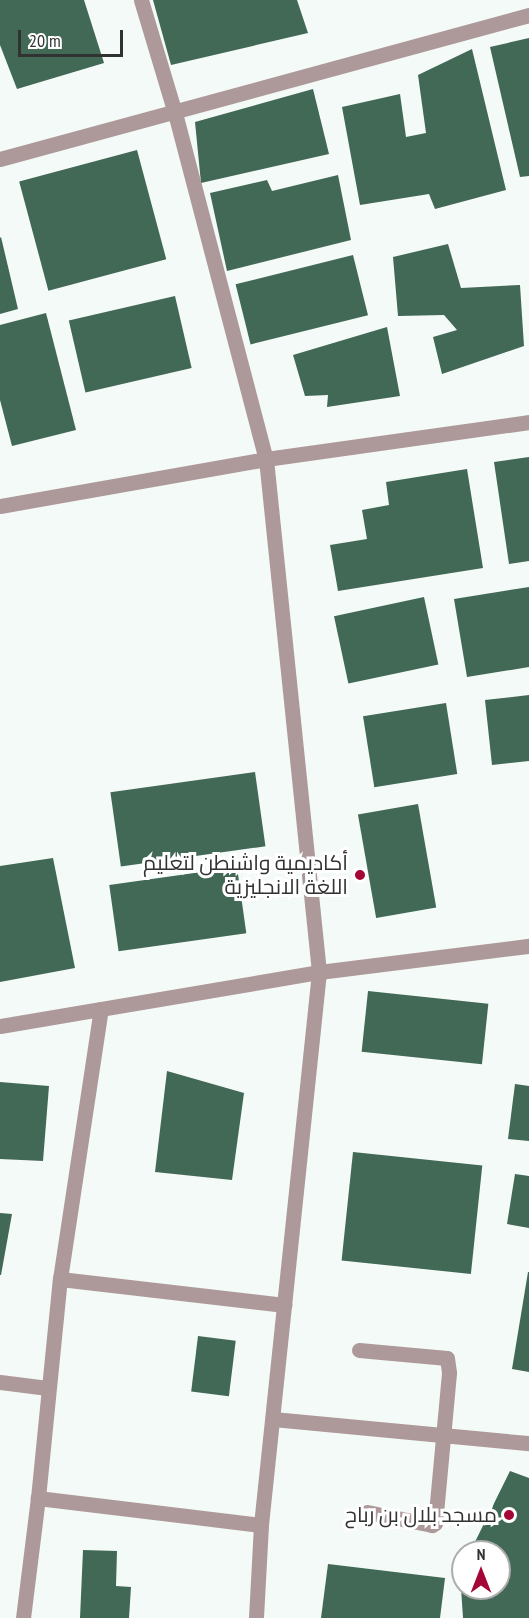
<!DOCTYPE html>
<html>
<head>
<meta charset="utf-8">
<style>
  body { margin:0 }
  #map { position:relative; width:529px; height:1618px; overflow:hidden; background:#f4faf7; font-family:"PT Sans Narrow",Cairo,sans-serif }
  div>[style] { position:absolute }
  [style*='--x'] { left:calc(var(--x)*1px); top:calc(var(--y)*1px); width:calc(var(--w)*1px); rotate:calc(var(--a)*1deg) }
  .building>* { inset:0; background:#426856; transform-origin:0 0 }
  .service>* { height:15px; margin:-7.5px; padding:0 7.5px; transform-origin:7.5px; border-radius:7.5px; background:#ad999a }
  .minor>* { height:15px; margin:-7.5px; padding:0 7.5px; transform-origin:7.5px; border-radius:7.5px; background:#ad999a }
  .dots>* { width:16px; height:16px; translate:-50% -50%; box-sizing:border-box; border:3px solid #fff; border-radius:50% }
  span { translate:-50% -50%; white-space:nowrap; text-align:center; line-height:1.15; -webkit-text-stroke:6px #fff; paint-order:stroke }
  .poi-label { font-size:21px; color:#313332 }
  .right { translate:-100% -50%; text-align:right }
  .north { position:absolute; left:451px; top:1540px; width:60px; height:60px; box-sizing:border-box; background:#fff; border:2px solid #adadad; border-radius:50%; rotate:0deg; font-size:16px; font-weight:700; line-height:24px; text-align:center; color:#313332 }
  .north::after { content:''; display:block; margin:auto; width:21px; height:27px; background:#a40635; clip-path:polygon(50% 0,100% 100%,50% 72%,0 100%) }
  .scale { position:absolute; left:18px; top:30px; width:105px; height:27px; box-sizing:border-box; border:3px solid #313332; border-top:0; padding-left:8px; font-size:18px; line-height:21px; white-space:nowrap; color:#313332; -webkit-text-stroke:4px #fff; paint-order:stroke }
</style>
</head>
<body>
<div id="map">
  <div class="building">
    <div style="clip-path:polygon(0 0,84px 0,104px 63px,17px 89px,0 45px)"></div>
    <div style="clip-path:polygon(153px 0,297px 0,308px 33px,171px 65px)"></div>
    <div style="clip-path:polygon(529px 38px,529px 176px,520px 177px,490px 47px)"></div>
    <div style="clip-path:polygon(472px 49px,506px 190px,435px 209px,429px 194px,360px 205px,342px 107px,400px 94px,406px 137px,426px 133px,418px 75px)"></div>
    <div style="clip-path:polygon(313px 89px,329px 154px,201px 183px,195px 122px)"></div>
    <div style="left:137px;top:150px;width:113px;height:122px;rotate:75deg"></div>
    <div style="clip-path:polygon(338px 175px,351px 240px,227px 271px,210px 193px,267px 180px,272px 191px)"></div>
    <div style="clip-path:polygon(1px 237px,18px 309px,0 314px,0 238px)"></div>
    <div style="clip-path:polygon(448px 244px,461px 288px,520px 285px,524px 346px,442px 374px,433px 337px,457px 330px,444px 315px,398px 316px,393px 257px)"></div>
    <div style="left:353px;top:255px;width:62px;height:121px;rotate:76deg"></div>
    <div style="left:175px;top:296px;width:74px;height:109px;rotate:77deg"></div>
    <div style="clip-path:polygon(46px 313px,76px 430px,12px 446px,0 400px,0 325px)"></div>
    <div style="clip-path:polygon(387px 327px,400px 396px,327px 407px,328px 395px,305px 396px,293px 355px)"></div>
    <div style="clip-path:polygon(529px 457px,529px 561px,509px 564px,494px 462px)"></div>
    <div style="clip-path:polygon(467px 469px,483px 568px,338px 591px,330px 545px,367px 539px,362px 510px,389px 505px,386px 482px)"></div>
    <div style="clip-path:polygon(529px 587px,529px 667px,467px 677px,454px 599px)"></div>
    <div style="left:424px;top:597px;width:69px;height:92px;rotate:78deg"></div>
    <div style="clip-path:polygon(529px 695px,529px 761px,492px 765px,485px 700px)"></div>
    <div style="left:446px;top:703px;width:72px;height:84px;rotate:81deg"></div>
    <div style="left:255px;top:772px;width:75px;height:146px;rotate:82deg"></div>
    <div style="left:418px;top:804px;width:105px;height:61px;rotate:80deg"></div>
    <div style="clip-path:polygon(53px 858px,75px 968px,0 982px,0 866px)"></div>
    <div style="left:237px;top:867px;width:67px;height:129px;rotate:82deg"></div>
    <div style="left:368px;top:991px;width:121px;height:61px;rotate:6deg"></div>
    <div style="clip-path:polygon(167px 1071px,244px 1093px,232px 1180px,155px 1172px)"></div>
    <div style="clip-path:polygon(0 1082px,49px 1086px,43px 1161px,0 1159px)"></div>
    <div style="clip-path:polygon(515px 1084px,529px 1086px,529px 1141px,508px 1139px)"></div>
    <div style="left:353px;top:1152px;width:130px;height:109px;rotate:6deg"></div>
    <div style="clip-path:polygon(515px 1174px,529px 1176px,529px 1228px,507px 1224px)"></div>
    <div style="clip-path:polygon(0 1213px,12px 1214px,1px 1275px,0 1275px)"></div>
    <div style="clip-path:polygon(528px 1272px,529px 1272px,529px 1372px,512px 1369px)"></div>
    <div style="left:198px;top:1336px;width:38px;height:56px;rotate:7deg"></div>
    <div style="clip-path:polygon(510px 1471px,529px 1478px,529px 1618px,463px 1618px,460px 1573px,463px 1567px,463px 1588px,499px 1588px,499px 1552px,470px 1552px)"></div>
    <div style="clip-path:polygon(83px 1550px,117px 1551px,116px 1586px,131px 1587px,129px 1618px,80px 1618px)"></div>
    <div style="clip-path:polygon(328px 1564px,445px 1578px,440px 1618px,321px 1618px)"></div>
  </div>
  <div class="service">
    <div style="--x:359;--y:1350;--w:88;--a:5.2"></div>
    <div style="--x:447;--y:1358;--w:15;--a:82"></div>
    <div style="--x:449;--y:1373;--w:151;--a:95.3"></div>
    <div style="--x:435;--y:1523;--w:4;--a:146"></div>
    <div style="--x:432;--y:1525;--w:66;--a:-168.7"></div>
  </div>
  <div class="minor">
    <div style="--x:141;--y:0;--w:118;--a:73.3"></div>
    <div style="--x:175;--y:113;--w:358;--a:75.3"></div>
    <div style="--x:266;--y:459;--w:516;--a:84.1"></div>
    <div style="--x:319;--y:972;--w:556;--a:95.99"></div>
    <div style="--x:261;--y:1525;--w:93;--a:93.1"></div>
    <div style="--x:0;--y:159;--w:548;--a:-15.23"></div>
    <div style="--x:0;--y:506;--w:270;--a:-10"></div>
    <div style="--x:266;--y:459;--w:266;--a:-8"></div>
    <div style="--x:0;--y:1026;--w:324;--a:-9.6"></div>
    <div style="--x:319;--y:972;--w:212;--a:-7.1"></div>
    <div style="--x:60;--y:1279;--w:273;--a:-81.4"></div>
    <div style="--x:0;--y:1382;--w:48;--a:7.1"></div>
    <div style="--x:273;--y:1419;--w:257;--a:5.4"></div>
    <div style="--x:261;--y:1525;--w:225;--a:-173.1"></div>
    <div style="--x:38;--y:1498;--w:220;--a:-84.3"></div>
    <div style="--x:60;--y:1279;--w:226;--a:6.6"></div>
    <div style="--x:23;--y:1618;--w:121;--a:-82.9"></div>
  </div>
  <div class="dots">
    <div style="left:360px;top:875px;background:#a40635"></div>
    <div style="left:509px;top:1515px;background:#a40635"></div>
  </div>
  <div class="poi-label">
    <span class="right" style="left:348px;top:875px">أكاديمية واشنطن لتعليم<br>اللغة الانجليزية</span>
    <span class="right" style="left:497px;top:1515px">مسجد بلال بن رباح</span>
  </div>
  <div class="north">N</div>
  <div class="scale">20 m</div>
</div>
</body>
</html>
